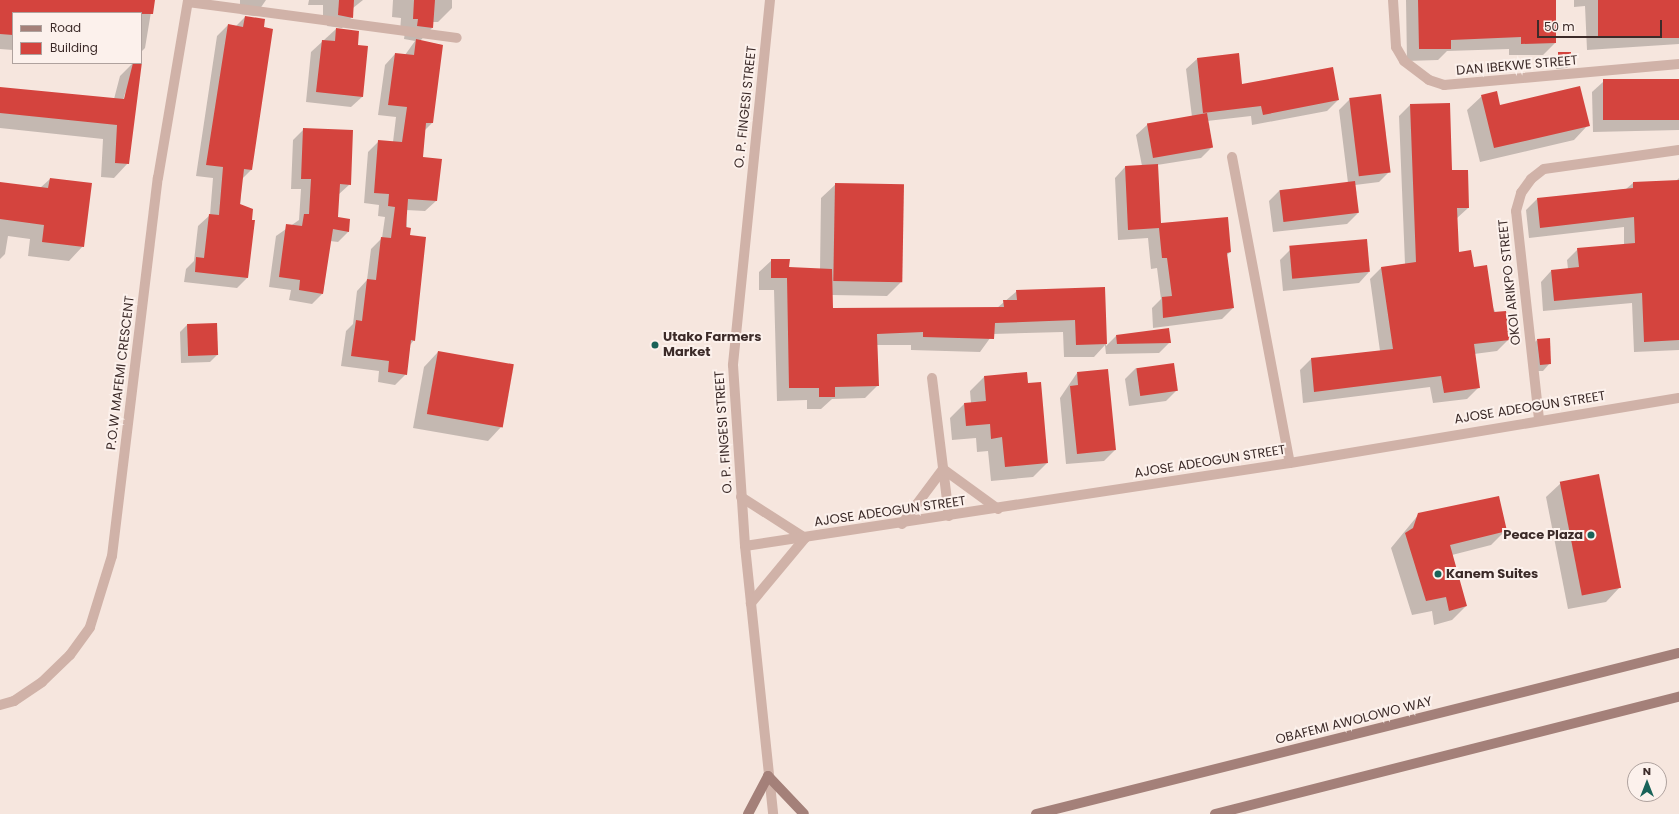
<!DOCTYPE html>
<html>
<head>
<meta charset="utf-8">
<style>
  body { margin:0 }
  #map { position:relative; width:1679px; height:814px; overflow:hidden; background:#f6e6de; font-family:Poppins,sans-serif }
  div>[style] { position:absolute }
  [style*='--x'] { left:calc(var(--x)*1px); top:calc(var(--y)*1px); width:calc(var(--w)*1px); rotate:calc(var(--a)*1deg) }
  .shadow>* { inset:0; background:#0003 }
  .building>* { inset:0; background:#d4443e; transform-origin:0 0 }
  .minor>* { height:10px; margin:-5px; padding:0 5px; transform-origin:5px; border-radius:5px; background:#d0b2a8 }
  .secondary>* { height:10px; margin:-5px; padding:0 5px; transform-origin:5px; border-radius:5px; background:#a48079 }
  .dots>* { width:11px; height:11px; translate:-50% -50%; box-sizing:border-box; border:2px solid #fcf1ec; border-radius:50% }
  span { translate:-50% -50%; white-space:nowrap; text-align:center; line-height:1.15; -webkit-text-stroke:4px #fcf1ec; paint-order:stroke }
  .street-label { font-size:13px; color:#3c2b29 }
  .poi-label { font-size:13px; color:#3c2b29; font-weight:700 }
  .left { translate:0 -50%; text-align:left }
  .right { translate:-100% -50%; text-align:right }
  .legend { position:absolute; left:12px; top:12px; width:130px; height:52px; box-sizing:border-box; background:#fcf1ec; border:1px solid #afa29e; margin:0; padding:5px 7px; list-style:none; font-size:12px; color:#3c2b29 }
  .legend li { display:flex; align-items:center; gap:8px; height:20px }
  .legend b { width:20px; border:1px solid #afa29e }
  .north { position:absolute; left:1627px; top:762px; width:40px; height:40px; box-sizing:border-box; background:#fcf1ec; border:1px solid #afa29e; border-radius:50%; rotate:0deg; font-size:11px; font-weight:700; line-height:16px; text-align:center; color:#3c2b29 }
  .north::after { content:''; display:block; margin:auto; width:14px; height:18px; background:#196359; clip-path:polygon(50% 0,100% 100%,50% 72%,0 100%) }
  .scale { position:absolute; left:1537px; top:20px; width:125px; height:18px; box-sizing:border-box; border:2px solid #3c2b29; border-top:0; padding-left:5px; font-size:12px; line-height:14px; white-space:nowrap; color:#3c2b29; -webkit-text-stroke:3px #fcf1ec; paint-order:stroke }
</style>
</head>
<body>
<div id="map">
  <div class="shadow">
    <div style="clip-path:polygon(0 0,153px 0,145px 48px,141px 52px,141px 13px,13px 13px,13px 50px,0 49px)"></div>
    <div style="clip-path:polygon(240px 0,266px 0,255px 16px,240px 14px)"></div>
    <div style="clip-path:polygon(309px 0,363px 0,353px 8px,352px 17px,342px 28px,327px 26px,328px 21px,323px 20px,323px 5px,308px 5px)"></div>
    <div style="clip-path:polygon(393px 0,452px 0,452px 8px,438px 22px,433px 22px,432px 28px,420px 41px,442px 45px,432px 123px,425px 130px,422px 158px,436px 201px,425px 211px,406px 210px,414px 340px,410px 345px,406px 374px,395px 385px,378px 382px,379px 371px,341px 366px,346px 331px,353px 324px,357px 291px,367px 280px,371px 249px,382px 238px,385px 217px,378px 216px,379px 205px,364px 203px,368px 152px,379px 141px,393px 142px,396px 117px,378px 115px,385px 65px,395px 54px,405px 55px,415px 41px,404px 39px,405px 32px,400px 32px,401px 18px,392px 17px)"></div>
    <div style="clip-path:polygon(1406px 0,1555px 0,1555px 43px,1543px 55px,1509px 55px,1509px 49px,1447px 51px,1438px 60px,1407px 61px)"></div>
    <div style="clip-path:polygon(1574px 0,1679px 0,1679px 44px,1587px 50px,1585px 6px,1574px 7px)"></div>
    <div style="clip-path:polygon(245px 17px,252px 169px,242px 179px,240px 208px,247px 278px,237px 288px,184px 282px,186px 269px,194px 261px,198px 226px,210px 215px,213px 178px,196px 176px,217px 36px,228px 25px,236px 26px)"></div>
    <div style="clip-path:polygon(336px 29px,357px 46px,362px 97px,351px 107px,306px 102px,311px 52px)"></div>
    <div style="clip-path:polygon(1559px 54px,1570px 65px,1567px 68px,1556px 69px)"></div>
    <div style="clip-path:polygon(1197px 59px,1241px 86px,1338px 100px,1327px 111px,1252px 125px,1251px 116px,1207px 121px,1212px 147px,1201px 158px,1157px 165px,1160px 225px,1230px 252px,1226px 256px,1233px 308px,1222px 319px,1153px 328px,1152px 308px,1161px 299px,1157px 268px,1151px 269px,1148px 238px,1118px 240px,1115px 178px,1125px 167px,1142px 166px,1136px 135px,1147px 125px,1192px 117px,1186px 69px)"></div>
    <div style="clip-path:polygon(evenodd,133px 63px,141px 63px,128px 163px,114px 178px,101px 177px,103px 139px,0 128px,0 88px,114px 99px,120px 76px,133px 63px,126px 90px,124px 104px,122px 104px,126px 90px)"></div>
    <div style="clip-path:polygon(1679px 80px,1679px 130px,1593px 132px,1592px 92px,1603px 82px)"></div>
    <div style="clip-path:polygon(1482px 96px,1500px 106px,1588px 125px,1574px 140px,1480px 162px,1467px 110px)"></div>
    <div style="clip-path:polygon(1350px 99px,1390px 171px,1379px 182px,1355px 185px,1358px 213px,1347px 224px,1273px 232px,1269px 201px,1280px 190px,1348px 183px,1339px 110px)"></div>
    <div style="clip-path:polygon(1410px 105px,1451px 172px,1468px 208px,1456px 219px,1458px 253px,1473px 268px,1509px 339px,1497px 351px,1474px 354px,1479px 387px,1467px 399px,1433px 403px,1430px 387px,1303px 403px,1300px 370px,1311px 359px,1380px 351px,1370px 279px,1381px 268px,1405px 264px,1399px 116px)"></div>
    <div style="clip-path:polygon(304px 129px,350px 184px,338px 195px,337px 218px,349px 220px,348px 232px,338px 242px,330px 241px,323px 293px,312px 304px,289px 300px,291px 290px,269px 287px,276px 236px,299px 220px,301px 189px,291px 189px,293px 140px)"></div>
    <div style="clip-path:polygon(1679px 178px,1679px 350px,1634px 352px,1632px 303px,1543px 311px,1541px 282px,1551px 271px,1568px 269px,1567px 260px,1578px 249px,1624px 245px,1624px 227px,1529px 238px,1526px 210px,1537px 199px,1626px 189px,1633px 183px,1676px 181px)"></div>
    <div style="clip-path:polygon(50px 179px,83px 246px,69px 261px,28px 256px,30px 239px,8px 236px,5px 254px,0 259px,0 183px,40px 188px)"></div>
    <div style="clip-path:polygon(836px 184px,901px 282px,887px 296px,832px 295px,832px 309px,997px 308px,1017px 291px,1104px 288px,1106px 346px,1116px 336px,1170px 342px,1159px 353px,1106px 354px,1105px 345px,1094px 357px,1064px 357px,1063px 332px,993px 334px,980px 352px,911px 350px,911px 345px,877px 345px,878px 385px,865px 398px,832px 399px,821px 409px,807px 409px,807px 400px,777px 401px,774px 290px,759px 290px,759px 272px,772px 260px,788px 268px,820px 270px,821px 198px)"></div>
    <div style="clip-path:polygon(1291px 249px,1369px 272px,1359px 283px,1283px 291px,1280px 260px)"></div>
    <div style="clip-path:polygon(187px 325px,217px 355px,210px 362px,181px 363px,180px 332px)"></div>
    <div style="clip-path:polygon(1537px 340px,1550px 363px,1543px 371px,1533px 371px,1530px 347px)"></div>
    <div style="clip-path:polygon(438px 352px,502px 426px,488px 441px,413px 428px,424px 367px)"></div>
    <div style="clip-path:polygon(1136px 368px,1177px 390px,1166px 401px,1129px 406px,1125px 379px)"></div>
    <div style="clip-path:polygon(1077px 373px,1115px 450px,1104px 461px,1066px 464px,1060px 398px)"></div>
    <div style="clip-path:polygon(984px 377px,1027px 384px,1047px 463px,1033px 477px,991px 481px,988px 451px,977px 452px,976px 438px,952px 440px,950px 418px,964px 404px,971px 403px,970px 391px)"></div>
    <div style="clip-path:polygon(1561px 483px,1620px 587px,1606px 602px,1568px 609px,1546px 497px)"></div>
    <div style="clip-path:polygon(1419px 514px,1506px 530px,1491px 545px,1452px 555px,1466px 606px,1452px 620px,1434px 625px,1432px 611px,1412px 615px,1391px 548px)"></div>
  </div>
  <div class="building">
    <div style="clip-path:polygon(0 0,155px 0,153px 14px,13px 13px,13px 35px,0 34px)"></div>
    <div style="clip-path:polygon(339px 0,354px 0,353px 18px,338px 15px)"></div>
    <div style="clip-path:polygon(414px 0,435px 0,433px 28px,417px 26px,418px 19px,413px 19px)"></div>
    <div style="clip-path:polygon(1418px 0,1556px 0,1556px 43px,1521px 44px,1521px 37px,1451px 40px,1451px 49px,1419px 49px)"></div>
    <div style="left:1598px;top:0;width:81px;height:38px"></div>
    <div style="clip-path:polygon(245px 16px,265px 19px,264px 27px,273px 29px,252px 170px,244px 169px,240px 204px,253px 209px,252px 220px,255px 220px,248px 278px,195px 272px,196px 257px,204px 258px,209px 214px,219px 215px,223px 167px,206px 165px,228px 24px,243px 27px)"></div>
    <div style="clip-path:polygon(336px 28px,359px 31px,358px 45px,368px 46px,363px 97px,316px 92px,322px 40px,335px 41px)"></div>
    <div style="clip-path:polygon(416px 39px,443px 45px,433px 123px,426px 123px,423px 157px,442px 159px,437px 201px,408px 199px,406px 227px,411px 228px,410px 235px,426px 237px,415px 341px,411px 340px,407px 375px,388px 372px,389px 361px,351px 356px,356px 320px,362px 321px,367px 279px,376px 280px,381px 237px,391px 238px,395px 207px,388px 206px,389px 194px,374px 193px,378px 140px,402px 142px,407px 107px,388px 105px,395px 53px,414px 55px)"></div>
    <div style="left:1571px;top:52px;width:13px;height:13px;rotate:90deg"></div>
    <div style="clip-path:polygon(1239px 53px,1242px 84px,1333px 67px,1339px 100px,1263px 115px,1261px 106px,1203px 113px,1197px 58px)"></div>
    <div style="clip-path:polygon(142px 62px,129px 164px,115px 163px,117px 125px,0 113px,0 87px,124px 99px,133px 63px)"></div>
    <div style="left:1679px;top:79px;width:41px;height:76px;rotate:90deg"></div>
    <div style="clip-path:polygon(1580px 86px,1590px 126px,1494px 148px,1481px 95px,1497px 91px,1500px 105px)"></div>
    <div style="left:1381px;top:94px;width:79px;height:32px;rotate:83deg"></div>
    <div style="clip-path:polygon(1450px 103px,1452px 170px,1468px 170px,1469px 208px,1457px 208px,1459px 252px,1471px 250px,1474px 267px,1487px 265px,1494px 312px,1506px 311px,1510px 340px,1474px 344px,1480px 388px,1444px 393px,1441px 376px,1314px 392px,1311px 358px,1393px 349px,1381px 267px,1416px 262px,1410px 104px)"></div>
    <div style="left:1207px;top:113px;width:35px;height:61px;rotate:80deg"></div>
    <div style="clip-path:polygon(303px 128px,353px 130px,351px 185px,340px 184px,338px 217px,350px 219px,349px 232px,333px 229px,323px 294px,299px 290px,300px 280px,279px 277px,286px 224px,302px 226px,304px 214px,309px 214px,311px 179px,301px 179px)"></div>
    <div style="clip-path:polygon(1158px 164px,1161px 223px,1228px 217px,1231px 252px,1227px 253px,1234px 308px,1163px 318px,1162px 297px,1172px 296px,1167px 258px,1162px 258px,1159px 228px,1128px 230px,1125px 166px)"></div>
    <div style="clip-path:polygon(50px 178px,92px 183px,84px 247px,42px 242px,44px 225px,0 219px,0 182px,48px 188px)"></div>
    <div style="clip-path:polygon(1679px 180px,1679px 340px,1644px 342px,1642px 293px,1554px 301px,1551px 270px,1579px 267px,1577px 248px,1635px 243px,1634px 217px,1540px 228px,1537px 198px,1633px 188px,1633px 182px)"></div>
    <div style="left:1355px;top:181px;width:32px;height:76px;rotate:83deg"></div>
    <div style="left:835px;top:183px;width:69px;height:98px;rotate:1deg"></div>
    <div style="left:1367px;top:239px;width:33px;height:78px;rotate:85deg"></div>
    <div style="clip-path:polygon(771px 259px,790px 259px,789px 267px,832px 269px,833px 308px,1004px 307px,1003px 300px,1017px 300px,1016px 290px,1105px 287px,1107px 344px,1076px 345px,1075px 320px,995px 323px,994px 339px,923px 337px,923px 332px,877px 334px,879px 386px,835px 387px,835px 397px,819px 397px,819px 388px,789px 388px,787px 278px,771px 278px)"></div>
    <div style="left:217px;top:323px;width:32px;height:30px;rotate:88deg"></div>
    <div style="clip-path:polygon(1169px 328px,1171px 343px,1117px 344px,1116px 335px)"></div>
    <div style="clip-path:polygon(1550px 338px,1551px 364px,1540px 365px,1537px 339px)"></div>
    <div style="left:438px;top:351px;width:77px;height:64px;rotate:10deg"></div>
    <div style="left:1174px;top:363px;width:28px;height:38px;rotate:82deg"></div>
    <div style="clip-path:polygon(1108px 369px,1116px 450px,1077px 454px,1070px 386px,1078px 385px,1077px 372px)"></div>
    <div style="clip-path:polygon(1027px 372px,1028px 383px,1041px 382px,1048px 463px,1005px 467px,1002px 437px,991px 439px,990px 424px,966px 426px,964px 403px,986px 401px,984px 376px)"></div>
    <div style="left:1599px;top:474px;width:116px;height:40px;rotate:79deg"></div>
    <div style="clip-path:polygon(1499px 496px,1507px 531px,1450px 545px,1467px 606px,1449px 611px,1446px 597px,1426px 601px,1405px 533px,1413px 528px,1418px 513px)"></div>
  </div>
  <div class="minor">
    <div style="--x:770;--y:0;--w:367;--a:95.8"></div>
    <div style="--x:733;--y:365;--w:181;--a:86.2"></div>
    <div style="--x:745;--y:546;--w:269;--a:84"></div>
    <div style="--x:1393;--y:0;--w:47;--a:86.3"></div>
    <div style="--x:1396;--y:47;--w:16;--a:60"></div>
    <div style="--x:1404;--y:61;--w:31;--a:37"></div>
    <div style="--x:1429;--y:80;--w:16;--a:18"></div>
    <div style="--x:1444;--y:85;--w:236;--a:-5.1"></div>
    <div style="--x:188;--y:2;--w:271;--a:7.6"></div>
    <div style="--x:1232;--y:157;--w:311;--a:79.3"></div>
    <div style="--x:932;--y:378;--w:139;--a:83"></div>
    <div style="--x:1539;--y:419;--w:209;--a:-96.3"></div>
    <div style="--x:1516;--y:211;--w:19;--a:-74"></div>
    <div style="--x:1521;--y:193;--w:17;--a:-54"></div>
    <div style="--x:1531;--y:179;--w:16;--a:-38"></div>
    <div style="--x:1544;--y:169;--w:136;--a:-8"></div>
    <div style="--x:741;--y:497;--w:76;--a:32.6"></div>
    <div style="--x:805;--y:538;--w:85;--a:129.7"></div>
    <div style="--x:902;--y:524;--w:69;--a:-53.3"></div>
    <div style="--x:943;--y:469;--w:68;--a:36"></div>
    <div style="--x:745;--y:546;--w:551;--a:-8.66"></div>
    <div style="--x:1290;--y:463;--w:394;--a:-9.5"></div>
    <div style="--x:0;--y:705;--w:15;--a:-16"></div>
    <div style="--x:14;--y:701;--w:34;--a:-34"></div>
    <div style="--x:42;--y:682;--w:39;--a:-44"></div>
    <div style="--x:70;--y:655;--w:34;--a:-54"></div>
    <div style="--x:90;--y:627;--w:74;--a:-72.8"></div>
    <div style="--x:112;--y:556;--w:381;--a:-83.1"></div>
    <div style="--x:158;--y:178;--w:181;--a:-80.4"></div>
  </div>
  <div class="secondary">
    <div style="--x:748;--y:814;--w:43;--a:-62.2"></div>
    <div style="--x:768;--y:776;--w:52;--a:46.5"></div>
    <div style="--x:1036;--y:814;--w:663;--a:-14.06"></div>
    <div style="--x:1215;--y:814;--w:479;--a:-14.2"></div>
  </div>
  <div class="dots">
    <div style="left:655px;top:345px;background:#196359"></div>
    <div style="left:1591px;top:535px;background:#196359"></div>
    <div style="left:1438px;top:574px;background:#196359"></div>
  </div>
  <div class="street-label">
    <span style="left:1517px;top:66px;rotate:-5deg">DAN IBEKWE STREET</span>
    <span style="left:746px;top:107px;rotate:-84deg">O. P. FINGESI STREET</span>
    <span style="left:1510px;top:282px;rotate:-96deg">OKOI ARIKPO STREET</span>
    <span style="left:121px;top:373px;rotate:-83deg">P.O.W MAFEMI CRESCENT</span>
    <span style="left:1530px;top:408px;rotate:-9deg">AJOSE ADEOGUN STREET</span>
    <span style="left:724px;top:432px;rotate:-94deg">O. P. FINGESI STREET</span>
    <span style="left:1210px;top:462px;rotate:-9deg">AJOSE ADEOGUN STREET</span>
    <span style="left:890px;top:512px;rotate:-8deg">AJOSE ADEOGUN STREET</span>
    <span style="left:1354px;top:721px;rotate:-14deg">OBAFEMI AWOLOWO WAY</span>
  </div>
  <div class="poi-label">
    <span class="left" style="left:663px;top:345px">Utako Farmers<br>Market</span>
    <span class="right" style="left:1583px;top:535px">Peace Plaza</span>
    <span class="left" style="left:1446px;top:574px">Kanem Suites</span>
  </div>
  <ul class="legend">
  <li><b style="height:5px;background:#a48079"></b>Road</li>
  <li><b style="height:11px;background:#d4443e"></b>Building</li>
  </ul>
  <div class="north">N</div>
  <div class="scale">50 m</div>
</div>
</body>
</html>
